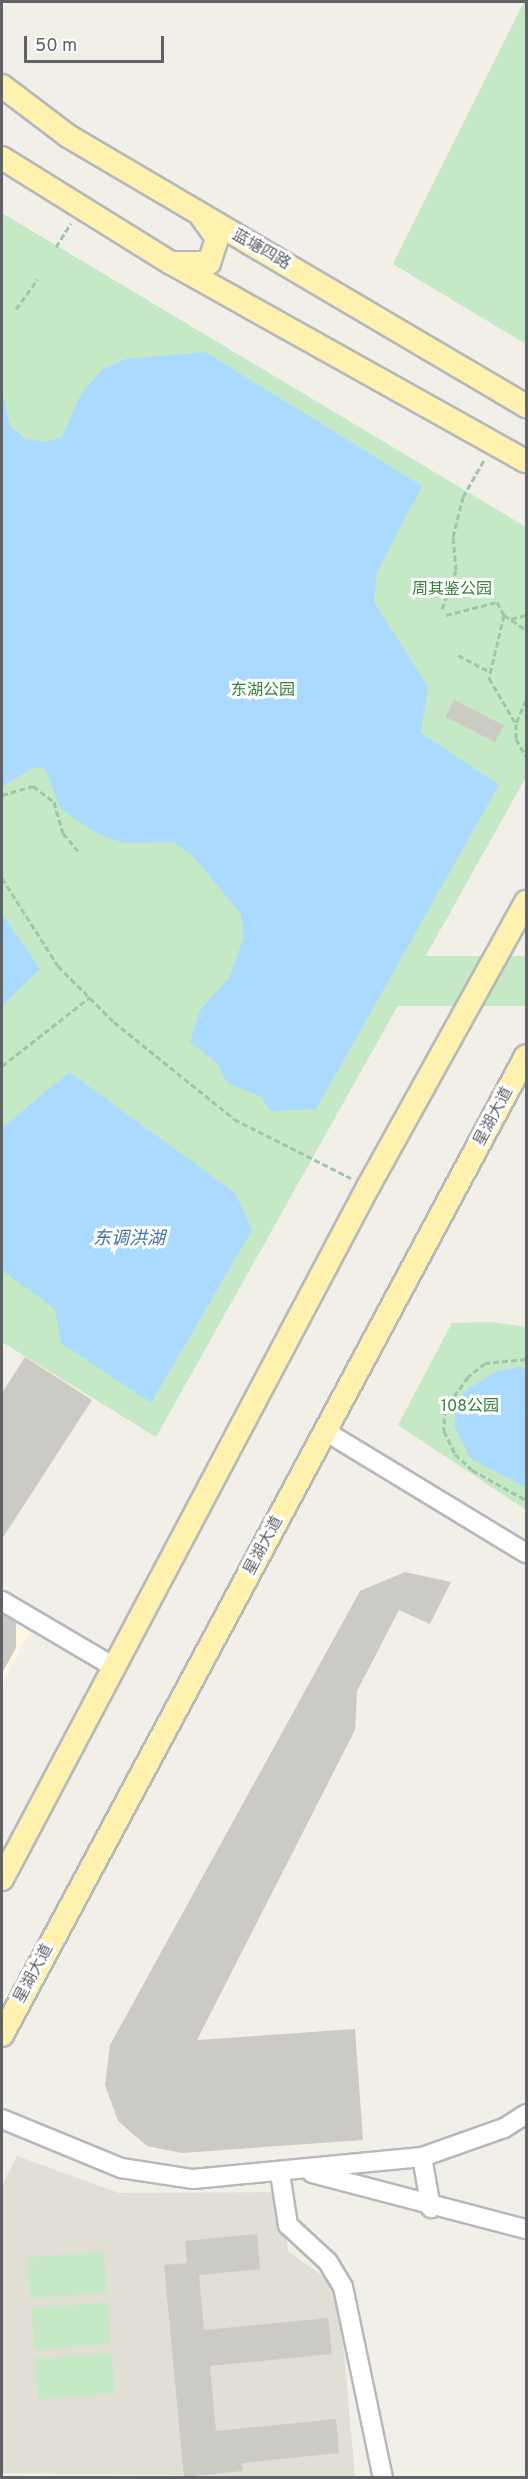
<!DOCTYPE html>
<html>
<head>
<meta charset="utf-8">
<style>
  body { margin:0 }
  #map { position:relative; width:528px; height:2479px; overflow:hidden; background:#f1efe8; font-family:Overpass,"Noto Sans SC",sans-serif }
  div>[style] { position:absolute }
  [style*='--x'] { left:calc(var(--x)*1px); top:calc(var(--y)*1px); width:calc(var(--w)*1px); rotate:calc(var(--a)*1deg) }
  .commercial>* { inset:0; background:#fef7e0 }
  .education>* { inset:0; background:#e1ded6 }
  .green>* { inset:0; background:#c5e8c5; transform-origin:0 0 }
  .water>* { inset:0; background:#aadaff }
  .building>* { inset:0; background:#cccac5; transform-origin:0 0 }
  .path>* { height:3px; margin-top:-1.5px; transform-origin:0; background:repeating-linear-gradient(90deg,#9cc7a9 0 6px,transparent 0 9px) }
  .roads { filter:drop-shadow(2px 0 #b5b8bc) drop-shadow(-2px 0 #b5b8bc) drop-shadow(0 2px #b5b8bc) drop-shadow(0 -2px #b5b8bc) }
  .minor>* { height:18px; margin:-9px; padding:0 9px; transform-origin:9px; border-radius:9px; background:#fff }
  .major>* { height:22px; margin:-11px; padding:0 11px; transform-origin:11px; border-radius:11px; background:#fff2af }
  span { translate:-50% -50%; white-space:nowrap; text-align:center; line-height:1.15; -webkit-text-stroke:6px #fff; paint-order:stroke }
  .street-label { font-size:16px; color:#5f6368 }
  .park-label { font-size:16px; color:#348238 }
  .water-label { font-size:18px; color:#4174aa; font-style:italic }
  .frame { position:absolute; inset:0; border:3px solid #5f6368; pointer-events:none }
  .scale { position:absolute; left:24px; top:36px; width:140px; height:27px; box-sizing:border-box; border:3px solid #5f6368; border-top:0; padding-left:8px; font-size:18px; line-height:21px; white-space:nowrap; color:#5f6368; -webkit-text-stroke:4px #fff; paint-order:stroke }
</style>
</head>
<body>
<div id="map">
  <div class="commercial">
    <div style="clip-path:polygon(2px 1613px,31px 1629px,2px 1685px)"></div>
  </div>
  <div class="education">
    <div style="clip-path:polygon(17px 2156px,119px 2193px,280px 2192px,288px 2251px,331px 2282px,343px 2342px,355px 2477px,2px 2473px,2px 2185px)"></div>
  </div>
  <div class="green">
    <div style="clip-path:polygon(524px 2px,526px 2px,526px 344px,393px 264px)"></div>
    <div style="clip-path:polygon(2px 213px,526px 527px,526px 777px,156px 1437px,2px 1342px)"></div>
    <div style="left:526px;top:956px;width:50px;height:1107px;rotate:90deg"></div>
    <div style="clip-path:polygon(492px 1322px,526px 1327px,526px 1510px,398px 1425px,452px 1323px)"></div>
    <div style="left:104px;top:2252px;width:41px;height:77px;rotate:86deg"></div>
    <div style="left:107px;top:2302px;width:42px;height:76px;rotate:85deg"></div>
    <div style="left:112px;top:2353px;width:41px;height:77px;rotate:86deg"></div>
  </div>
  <div class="water">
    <div style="clip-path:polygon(205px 352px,422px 486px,377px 572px,374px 602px,428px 687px,421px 733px,499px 785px,316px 1109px,271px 1111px,260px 1096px,227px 1083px,217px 1063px,190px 1042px,200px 1010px,229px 978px,244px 937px,241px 914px,194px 857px,173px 842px,124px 843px,96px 833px,61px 809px,45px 769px,34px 767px,2px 787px,2px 391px,10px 426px,25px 439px,46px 442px,62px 437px,81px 394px,103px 369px,126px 359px)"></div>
    <div style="clip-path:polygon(2px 914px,40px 969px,2px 1006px)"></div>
    <div style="clip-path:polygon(69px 1072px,235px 1193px,252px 1230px,151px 1403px,61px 1343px,55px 1309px,2px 1270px,2px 1128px)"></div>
    <div style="clip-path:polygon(520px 1367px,526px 1370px,526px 1488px,470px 1458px,455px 1427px,455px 1409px,466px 1390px,497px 1371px)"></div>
  </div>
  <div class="building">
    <div style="left:454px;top:700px;width:56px;height:19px;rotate:27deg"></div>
    <div style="clip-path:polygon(25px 1357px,92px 1400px,2px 1539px,2px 1393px)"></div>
    <div style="clip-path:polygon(405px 1572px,451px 1582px,430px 1624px,399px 1610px,357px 1691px,355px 1730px,197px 2040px,355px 2029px,363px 2140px,182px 2153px,147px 2146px,118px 2121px,105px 2085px,110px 2045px,360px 1591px)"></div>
    <div style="clip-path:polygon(2px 1614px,16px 1622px,16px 1648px,2px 1673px)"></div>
    <div style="clip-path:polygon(257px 2234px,260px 2269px,199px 2275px,204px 2330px,328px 2318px,332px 2354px,210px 2366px,216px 2431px,336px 2419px,339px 2453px,242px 2463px,243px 2471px,184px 2477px,164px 2265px,187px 2263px,185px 2241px)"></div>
  </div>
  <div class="path">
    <div style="--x:56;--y:247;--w:28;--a:-58"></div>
    <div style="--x:16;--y:309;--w:37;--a:-54"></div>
    <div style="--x:442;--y:609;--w:41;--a:-70.3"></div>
    <div style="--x:456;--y:570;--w:33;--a:-95"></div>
    <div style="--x:453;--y:537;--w:41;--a:-76"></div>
    <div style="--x:463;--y:497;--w:43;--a:-60.4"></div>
    <div style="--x:446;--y:615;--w:53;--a:-14.3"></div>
    <div style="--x:497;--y:602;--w:15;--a:62"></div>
    <div style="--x:504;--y:615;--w:27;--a:34"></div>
    <div style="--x:504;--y:615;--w:65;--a:103.4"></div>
    <div style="--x:489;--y:678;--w:53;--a:59.6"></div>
    <div style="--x:511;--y:619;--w:16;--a:-15"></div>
    <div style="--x:458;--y:655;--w:36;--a:28"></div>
    <div style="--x:526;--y:700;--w:26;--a:113"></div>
    <div style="--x:516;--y:724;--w:15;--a:90"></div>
    <div style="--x:516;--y:739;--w:20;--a:60"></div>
    <div style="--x:2;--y:795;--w:32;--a:-16"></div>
    <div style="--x:33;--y:786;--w:26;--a:37"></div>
    <div style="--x:54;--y:802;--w:32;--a:74"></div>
    <div style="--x:63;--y:833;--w:23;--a:50"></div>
    <div style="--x:2;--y:878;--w:104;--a:57.5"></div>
    <div style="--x:58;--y:966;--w:79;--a:45"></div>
    <div style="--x:114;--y:1022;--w:154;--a:38.9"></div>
    <div style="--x:234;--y:1119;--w:131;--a:26.8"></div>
    <div style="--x:2;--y:1066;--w:112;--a:-38.1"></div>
    <div style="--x:526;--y:1359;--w:41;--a:174.4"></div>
    <div style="--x:485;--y:1363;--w:22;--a:141"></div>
    <div style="--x:468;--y:1377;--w:39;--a:126"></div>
    <div style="--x:445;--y:1409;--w:22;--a:93"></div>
    <div style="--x:444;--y:1431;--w:25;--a:64"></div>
    <div style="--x:455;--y:1454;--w:23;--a:43"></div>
    <div style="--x:472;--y:1470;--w:62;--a:29.1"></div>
  </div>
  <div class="roads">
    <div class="minor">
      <div style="--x:325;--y:1431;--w:235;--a:31.3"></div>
      <div style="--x:2;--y:1601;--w:130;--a:30.5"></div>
      <div style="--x:2;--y:2119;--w:129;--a:22.4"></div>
      <div style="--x:121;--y:2168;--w:73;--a:8.7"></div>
      <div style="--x:193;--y:2179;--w:230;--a:-5.5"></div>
      <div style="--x:422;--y:2157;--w:87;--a:-19.5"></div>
      <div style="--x:504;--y:2128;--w:26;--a:-32"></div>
      <div style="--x:422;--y:2157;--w:52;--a:80"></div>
      <div style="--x:280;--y:2173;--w:53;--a:81.3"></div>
      <div style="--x:288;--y:2225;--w:54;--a:42.8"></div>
      <div style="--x:328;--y:2262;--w:29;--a:59"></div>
      <div style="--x:343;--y:2287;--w:195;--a:78.2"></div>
      <div style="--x:312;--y:2173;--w:221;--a:14.7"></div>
    </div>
    <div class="major">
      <div style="--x:2;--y:86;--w:83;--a:37.1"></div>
      <div style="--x:68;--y:136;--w:532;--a:30.52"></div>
      <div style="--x:2;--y:158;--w:199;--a:31.9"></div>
      <div style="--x:171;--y:263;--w:406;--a:29.2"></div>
      <div style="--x:175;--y:263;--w:34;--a:0"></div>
      <div style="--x:209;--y:263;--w:26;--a:-72"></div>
      <div style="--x:217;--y:238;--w:26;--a:-126"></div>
      <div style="--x:2;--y:1879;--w:783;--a:-62.13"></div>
      <div style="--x:368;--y:1187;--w:326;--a:-61"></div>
      <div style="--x:2;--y:2035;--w:1110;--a:-61.84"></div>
    </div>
  </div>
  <div class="street-label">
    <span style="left:261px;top:250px;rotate:30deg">蓝塘四路</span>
    <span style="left:494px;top:1117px;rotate:-62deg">星湖大道</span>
    <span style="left:264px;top:1546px;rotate:-62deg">星湖大道</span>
    <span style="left:34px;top:1974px;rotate:-62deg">星湖大道</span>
  </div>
  <div class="park-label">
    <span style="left:452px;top:590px">周其鉴公园</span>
    <span style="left:263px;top:691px">东湖公园</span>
    <span style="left:470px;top:1407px">108公园</span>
  </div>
  <div class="water-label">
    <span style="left:129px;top:1240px">东调洪湖</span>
  </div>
  <div class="frame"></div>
  <div class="scale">50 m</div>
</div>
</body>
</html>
